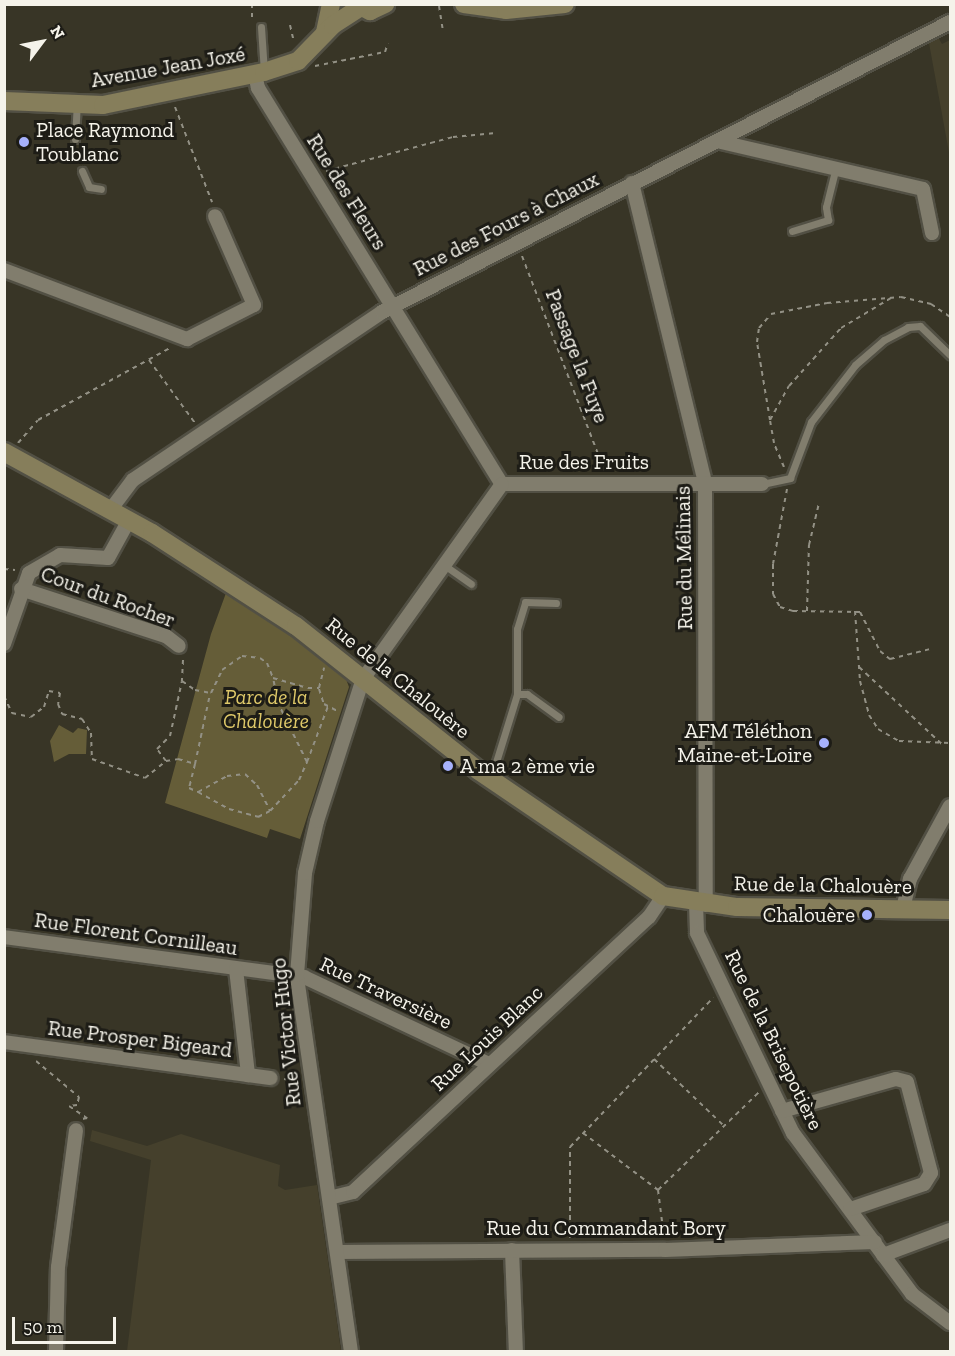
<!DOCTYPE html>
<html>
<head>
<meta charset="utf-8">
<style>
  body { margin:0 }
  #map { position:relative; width:955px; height:1356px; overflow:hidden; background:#383526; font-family:"Zilla Slab",serif }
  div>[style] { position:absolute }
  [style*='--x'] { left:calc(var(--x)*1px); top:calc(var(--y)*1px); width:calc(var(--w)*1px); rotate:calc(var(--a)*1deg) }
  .built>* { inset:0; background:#45402c }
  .green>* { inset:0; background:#655d38 }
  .path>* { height:2px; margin-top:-1px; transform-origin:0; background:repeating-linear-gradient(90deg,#939185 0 4.5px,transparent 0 9px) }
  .roads { filter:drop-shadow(2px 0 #525044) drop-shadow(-2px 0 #525044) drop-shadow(0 2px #525044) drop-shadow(0 -2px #525044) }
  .lane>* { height:7px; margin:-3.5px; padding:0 3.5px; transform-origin:3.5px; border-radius:3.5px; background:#817d6d }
  .street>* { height:14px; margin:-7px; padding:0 7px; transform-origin:7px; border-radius:7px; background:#817d6d }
  .secondary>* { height:18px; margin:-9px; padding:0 9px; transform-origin:9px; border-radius:9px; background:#867e5b }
  .dots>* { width:16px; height:16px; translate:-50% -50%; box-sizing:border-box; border:3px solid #1d1c16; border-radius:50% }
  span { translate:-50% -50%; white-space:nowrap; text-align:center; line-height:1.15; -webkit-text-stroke:6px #1d1c16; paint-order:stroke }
  .street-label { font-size:21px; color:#f5f3ea }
  .poi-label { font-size:21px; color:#f5f3ea }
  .left { translate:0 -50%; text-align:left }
  .right { translate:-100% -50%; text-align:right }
  .park-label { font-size:21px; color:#dec869; font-style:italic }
  .frame { position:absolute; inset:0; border:6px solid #f5f3ea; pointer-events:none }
  .north { position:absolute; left:12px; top:12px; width:60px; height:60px; -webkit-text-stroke:4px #1d1c16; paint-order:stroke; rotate:58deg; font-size:16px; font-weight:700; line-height:24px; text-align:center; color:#f5f3ea }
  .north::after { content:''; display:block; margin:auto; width:21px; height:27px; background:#f5f3ea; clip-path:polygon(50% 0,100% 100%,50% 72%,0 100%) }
  .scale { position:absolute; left:12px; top:1317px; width:104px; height:27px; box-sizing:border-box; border:3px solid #f5f3ea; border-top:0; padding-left:8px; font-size:18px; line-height:21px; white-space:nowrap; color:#f5f3ea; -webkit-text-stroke:4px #1d1c16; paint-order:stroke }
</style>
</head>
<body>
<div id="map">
  <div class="built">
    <div style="clip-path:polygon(938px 37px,942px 44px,950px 40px,950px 158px,929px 43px)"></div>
    <div style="clip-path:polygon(92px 1130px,147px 1146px,181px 1134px,280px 1165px,278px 1186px,285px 1190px,317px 1185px,341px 1351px,127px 1351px,151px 1160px,90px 1141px)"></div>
  </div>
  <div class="green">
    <div style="clip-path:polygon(226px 593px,280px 624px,346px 679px,349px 687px,300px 839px,270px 829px,267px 838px,165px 803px,211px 634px)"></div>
    <div style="clip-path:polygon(59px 725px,73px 733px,78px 728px,87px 730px,86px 754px,69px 754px,54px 762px,50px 741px)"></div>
  </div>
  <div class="path">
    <div style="--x:252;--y:4;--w:17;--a:90"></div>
    <div style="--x:439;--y:6;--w:24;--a:81"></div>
    <div style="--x:290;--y:25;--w:17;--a:77"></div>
    <div style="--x:315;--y:66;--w:71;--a:-11.3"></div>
    <div style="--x:385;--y:52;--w:9;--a:-72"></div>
    <div style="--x:175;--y:107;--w:102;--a:68.7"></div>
    <div style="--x:326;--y:171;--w:131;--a:-15"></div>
    <div style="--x:453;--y:137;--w:43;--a:-5.3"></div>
    <div style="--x:522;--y:256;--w:231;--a:69"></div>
    <div style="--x:149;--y:360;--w:78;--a:53.9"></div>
    <div style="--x:770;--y:420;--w:79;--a:-99.5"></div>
    <div style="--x:757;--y:342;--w:14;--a:-82"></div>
    <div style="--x:759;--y:328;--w:18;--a:-49"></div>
    <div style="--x:771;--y:314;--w:57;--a:-11.1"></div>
    <div style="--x:827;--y:303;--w:74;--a:-4.6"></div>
    <div style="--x:901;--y:297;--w:31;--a:13"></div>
    <div style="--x:931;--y:304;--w:23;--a:34"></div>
    <div style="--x:18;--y:443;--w:30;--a:-49"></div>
    <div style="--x:38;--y:420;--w:150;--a:-28.6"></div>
    <div style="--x:784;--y:467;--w:26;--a:-113"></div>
    <div style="--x:774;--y:443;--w:23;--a:-100"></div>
    <div style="--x:770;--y:420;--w:39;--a:-61"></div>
    <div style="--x:789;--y:386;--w:78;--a:-48.1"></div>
    <div style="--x:841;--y:328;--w:58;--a:-31"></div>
    <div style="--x:787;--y:489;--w:76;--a:100.6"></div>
    <div style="--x:773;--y:564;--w:30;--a:90"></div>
    <div style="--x:773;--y:594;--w:15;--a:62"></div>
    <div style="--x:780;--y:607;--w:14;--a:17"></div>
    <div style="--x:793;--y:611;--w:67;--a:0.9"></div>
    <div style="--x:860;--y:612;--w:44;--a:62.9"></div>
    <div style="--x:880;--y:651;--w:13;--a:39"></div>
    <div style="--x:890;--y:659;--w:45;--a:-14"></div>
    <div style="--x:4;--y:569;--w:11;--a:5"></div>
    <div style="--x:807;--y:611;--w:66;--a:-88.3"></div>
    <div style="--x:809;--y:545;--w:43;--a:-76.6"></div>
    <div style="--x:855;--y:611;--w:70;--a:85.9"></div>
    <div style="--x:860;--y:681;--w:35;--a:75"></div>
    <div style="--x:869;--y:715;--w:17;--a:57"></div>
    <div style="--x:878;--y:729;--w:24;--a:30"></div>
    <div style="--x:899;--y:741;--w:51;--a:2.2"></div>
    <div style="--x:183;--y:660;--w:21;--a:93"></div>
    <div style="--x:182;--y:681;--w:16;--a:35"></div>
    <div style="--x:195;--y:690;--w:16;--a:11"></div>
    <div style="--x:211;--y:693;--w:25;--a:-64"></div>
    <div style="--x:222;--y:670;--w:24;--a:-35"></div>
    <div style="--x:242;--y:656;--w:18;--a:6"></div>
    <div style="--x:260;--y:658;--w:9;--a:36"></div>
    <div style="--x:267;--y:663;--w:16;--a:68"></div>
    <div style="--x:273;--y:678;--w:36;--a:16"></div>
    <div style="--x:308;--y:688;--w:11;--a:0"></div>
    <div style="--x:319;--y:688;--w:21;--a:-76"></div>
    <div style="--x:859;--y:667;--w:113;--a:42.9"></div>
    <div style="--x:319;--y:689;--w:16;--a:72"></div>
    <div style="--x:324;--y:704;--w:17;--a:28"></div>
    <div style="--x:4;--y:696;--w:19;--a:65"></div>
    <div style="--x:12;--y:713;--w:19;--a:12"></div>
    <div style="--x:31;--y:717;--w:16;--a:-38"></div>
    <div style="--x:44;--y:707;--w:17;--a:-73"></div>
    <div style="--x:49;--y:691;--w:11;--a:10"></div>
    <div style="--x:60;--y:693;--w:11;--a:100"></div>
    <div style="--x:58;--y:704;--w:11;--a:68"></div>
    <div style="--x:62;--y:714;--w:21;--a:14"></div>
    <div style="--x:82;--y:719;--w:17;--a:57"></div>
    <div style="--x:91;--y:733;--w:26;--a:88"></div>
    <div style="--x:92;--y:759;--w:56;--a:19.7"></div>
    <div style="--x:145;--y:778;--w:27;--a:-39"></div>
    <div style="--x:166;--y:761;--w:15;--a:-127"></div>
    <div style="--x:157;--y:749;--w:18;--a:-45"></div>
    <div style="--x:170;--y:736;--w:56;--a:-77.7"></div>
    <div style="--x:166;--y:761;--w:12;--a:-9"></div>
    <div style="--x:178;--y:759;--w:18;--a:16"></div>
    <div style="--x:195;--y:764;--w:72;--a:-77.9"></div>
    <div style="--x:307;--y:762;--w:60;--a:-69.4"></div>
    <div style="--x:195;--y:764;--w:25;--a:104"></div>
    <div style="--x:189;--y:788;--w:10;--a:24"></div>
    <div style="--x:198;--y:792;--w:33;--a:-29"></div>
    <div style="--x:227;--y:776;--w:18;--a:-6"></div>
    <div style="--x:245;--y:774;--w:16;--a:43"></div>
    <div style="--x:257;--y:785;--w:29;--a:63"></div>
    <div style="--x:198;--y:792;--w:35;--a:29"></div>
    <div style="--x:229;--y:809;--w:30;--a:15"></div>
    <div style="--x:258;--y:817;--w:13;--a:-27"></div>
    <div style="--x:270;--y:811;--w:42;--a:-46.9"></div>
    <div style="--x:299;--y:780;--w:20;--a:-66"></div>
    <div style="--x:307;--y:762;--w:66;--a:-116.2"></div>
    <div style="--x:278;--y:703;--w:25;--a:-101"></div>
    <div style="--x:654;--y:1059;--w:95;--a:43.7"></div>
    <div style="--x:36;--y:1061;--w:56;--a:39.9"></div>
    <div style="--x:79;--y:1097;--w:8;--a:104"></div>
    <div style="--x:77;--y:1105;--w:8;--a:173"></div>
    <div style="--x:69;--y:1106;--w:22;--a:34"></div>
    <div style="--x:87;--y:1118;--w:5;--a:169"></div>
    <div style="--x:284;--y:1079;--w:15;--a:8"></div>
    <div style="--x:583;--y:1133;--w:94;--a:37.2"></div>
    <div style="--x:658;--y:1190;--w:47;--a:82.7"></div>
    <div style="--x:658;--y:1190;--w:141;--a:-44.1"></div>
    <div style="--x:570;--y:1238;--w:91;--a:-90"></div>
    <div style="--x:570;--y:1147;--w:207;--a:-46.2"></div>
  </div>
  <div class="roads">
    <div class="lane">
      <div style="--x:261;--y:27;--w:45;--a:86.2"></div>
      <div style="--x:75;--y:139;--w:35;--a:-87"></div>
      <div style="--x:82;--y:171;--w:17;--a:66"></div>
      <div style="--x:89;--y:187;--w:12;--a:9"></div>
      <div style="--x:792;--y:231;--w:38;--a:-17"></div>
      <div style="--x:828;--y:220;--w:13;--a:-99"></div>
      <div style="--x:826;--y:207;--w:41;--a:-76"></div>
      <div style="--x:762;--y:484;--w:29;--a:-12"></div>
      <div style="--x:790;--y:478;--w:60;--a:-69.4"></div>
      <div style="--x:811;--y:422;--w:72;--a:-52.3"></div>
      <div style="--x:855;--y:365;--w:38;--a:-41"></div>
      <div style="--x:884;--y:340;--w:27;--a:-28"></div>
      <div style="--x:908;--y:327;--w:12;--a:-5"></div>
      <div style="--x:920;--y:326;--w:42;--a:44"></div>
      <div style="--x:444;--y:565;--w:33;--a:35"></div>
      <div style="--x:517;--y:694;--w:10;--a:0"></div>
      <div style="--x:527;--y:694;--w:39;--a:36"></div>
      <div style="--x:488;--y:775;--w:15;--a:-58"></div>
      <div style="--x:496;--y:762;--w:71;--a:-72.8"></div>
      <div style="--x:517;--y:694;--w:65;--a:-90"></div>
      <div style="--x:517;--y:629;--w:28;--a:-73"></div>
      <div style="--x:525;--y:602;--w:31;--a:2"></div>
    </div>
    <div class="street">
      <div style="--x:255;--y:74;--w:14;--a:78"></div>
      <div style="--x:258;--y:88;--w:465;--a:58.4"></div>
      <div style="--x:721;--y:142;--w:207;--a:13.1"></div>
      <div style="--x:923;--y:189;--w:45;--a:78.4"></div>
      <div style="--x:632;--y:183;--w:309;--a:76.3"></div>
      <div style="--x:705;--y:483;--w:422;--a:89.9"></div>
      <div style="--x:4;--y:270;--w:196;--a:20.7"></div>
      <div style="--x:187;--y:339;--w:75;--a:-26.9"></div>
      <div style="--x:254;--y:305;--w:97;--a:-113.7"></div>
      <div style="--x:502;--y:484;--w:260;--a:0"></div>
      <div style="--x:111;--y:509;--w:36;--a:-53"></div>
      <div style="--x:133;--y:480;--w:300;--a:-34"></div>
      <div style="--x:382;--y:312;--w:638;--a:-27.05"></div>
      <div style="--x:21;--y:589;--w:152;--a:18"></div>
      <div style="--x:166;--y:636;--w:16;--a:38"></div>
      <div style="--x:4;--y:644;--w:75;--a:-70.6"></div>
      <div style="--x:29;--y:573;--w:36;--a:-30"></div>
      <div style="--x:60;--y:555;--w:48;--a:3.6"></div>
      <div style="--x:108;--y:558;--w:43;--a:-61.1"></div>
      <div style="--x:696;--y:903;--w:30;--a:88"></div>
      <div style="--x:697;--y:933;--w:222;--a:64.4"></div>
      <div style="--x:793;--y:1133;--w:200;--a:53.5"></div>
      <div style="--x:912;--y:1294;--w:48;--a:37.3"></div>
      <div style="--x:903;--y:909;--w:31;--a:-77"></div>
      <div style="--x:910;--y:879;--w:83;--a:-61.3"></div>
      <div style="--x:4;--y:937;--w:303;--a:7.6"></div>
      <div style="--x:304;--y:977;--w:204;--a:25.2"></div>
      <div style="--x:236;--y:969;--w:107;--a:83.5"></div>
      <div style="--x:4;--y:1042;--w:269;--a:7.7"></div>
      <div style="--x:782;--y:1111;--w:118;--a:-15.7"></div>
      <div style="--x:896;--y:1079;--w:11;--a:15"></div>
      <div style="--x:907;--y:1082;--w:94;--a:75.2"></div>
      <div style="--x:931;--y:1173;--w:13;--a:122"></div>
      <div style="--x:924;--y:1184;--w:78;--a:161.3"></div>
      <div style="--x:329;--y:1198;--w:25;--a:-14"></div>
      <div style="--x:353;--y:1192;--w:404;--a:-42.9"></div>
      <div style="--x:649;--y:917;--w:25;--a:-56"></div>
      <div style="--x:512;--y:1250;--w:102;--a:87.8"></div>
      <div style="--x:338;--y:1252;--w:327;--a:-0.4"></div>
      <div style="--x:665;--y:1250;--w:210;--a:-2.2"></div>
      <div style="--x:883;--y:1255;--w:72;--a:-20.5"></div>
      <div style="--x:56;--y:1352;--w:85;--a:-88.7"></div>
      <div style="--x:58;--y:1267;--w:138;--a:-82.5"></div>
      <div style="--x:351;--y:1352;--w:381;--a:-98.2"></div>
      <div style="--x:297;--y:975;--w:102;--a:-85.5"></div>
      <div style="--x:305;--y:873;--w:53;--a:-77"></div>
      <div style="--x:317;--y:821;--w:149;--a:-72.1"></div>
      <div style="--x:363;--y:679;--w:239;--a:-54.5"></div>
    </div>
    <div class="secondary">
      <div style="--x:356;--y:4;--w:16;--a:27"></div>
      <div style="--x:370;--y:11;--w:17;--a:-25"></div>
      <div style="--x:464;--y:4;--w:42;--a:8.1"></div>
      <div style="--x:506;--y:10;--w:59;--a:-5.8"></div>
      <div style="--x:325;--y:32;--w:29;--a:-78"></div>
      <div style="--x:4;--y:101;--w:99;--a:2.3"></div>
      <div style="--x:103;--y:105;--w:164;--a:-11.6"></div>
      <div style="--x:264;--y:72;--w:36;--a:-18"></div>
      <div style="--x:298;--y:61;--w:50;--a:-45.8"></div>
      <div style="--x:333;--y:25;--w:31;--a:-33"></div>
      <div style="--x:4;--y:452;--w:169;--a:28.7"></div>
      <div style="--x:152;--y:533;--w:171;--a:32.9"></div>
      <div style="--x:296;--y:626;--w:233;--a:38.4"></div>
      <div style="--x:479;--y:771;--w:222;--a:34.2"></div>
      <div style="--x:663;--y:896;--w:75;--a:8.5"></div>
      <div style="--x:737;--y:907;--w:213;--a:0.8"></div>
    </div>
  </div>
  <div class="dots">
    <div style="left:24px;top:142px;background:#a6b1fc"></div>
    <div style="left:824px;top:743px;background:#a6b1fc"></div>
    <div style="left:448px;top:766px;background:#a6b1fc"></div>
    <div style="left:867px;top:915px;background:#a6b1fc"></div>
  </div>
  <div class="street-label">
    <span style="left:168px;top:67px;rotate:-10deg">Avenue Jean Joxé</span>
    <span style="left:347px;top:192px;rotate:58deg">Rue des Fleurs</span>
    <span style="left:506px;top:224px;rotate:-27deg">Rue des Fours à Chaux</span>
    <span style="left:577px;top:356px;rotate:69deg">Passage la Fuye</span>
    <span style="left:584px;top:462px">Rue des Fruits</span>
    <span style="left:684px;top:558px;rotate:-91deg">Rue du Mélinais</span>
    <span style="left:108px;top:597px;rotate:20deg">Cour du Rocher</span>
    <span style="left:398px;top:678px;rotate:39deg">Rue de la Chalouère</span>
    <span style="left:823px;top:885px;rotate:1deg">Rue de la Chalouère</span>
    <span style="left:136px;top:934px;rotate:8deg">Rue Florent Cornilleau</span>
    <span style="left:386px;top:993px;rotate:25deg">Rue Traversière</span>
    <span style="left:286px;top:1032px;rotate:-96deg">Rue Victor Hugo</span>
    <span style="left:487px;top:1038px;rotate:-43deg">Rue Louis Blanc</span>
    <span style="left:140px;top:1039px;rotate:7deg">Rue Prosper Bigeard</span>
    <span style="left:774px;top:1040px;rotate:64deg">Rue de la Brisepotière</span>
    <span style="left:606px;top:1228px">Rue du Commandant Bory</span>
  </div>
  <div class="poi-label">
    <span class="left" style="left:36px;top:142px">Place Raymond<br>Toublanc</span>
    <span class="right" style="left:812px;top:743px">AFM Téléthon<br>Maine-et-Loire</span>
    <span class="left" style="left:460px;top:766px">A ma 2 ème vie</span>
    <span class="right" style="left:855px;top:915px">Chalouère</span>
  </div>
  <div class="park-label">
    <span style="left:266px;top:709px">Parc de la<br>Chalouère</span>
  </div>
  <div class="frame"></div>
  <div class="north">N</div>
  <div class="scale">50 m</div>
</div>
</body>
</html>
